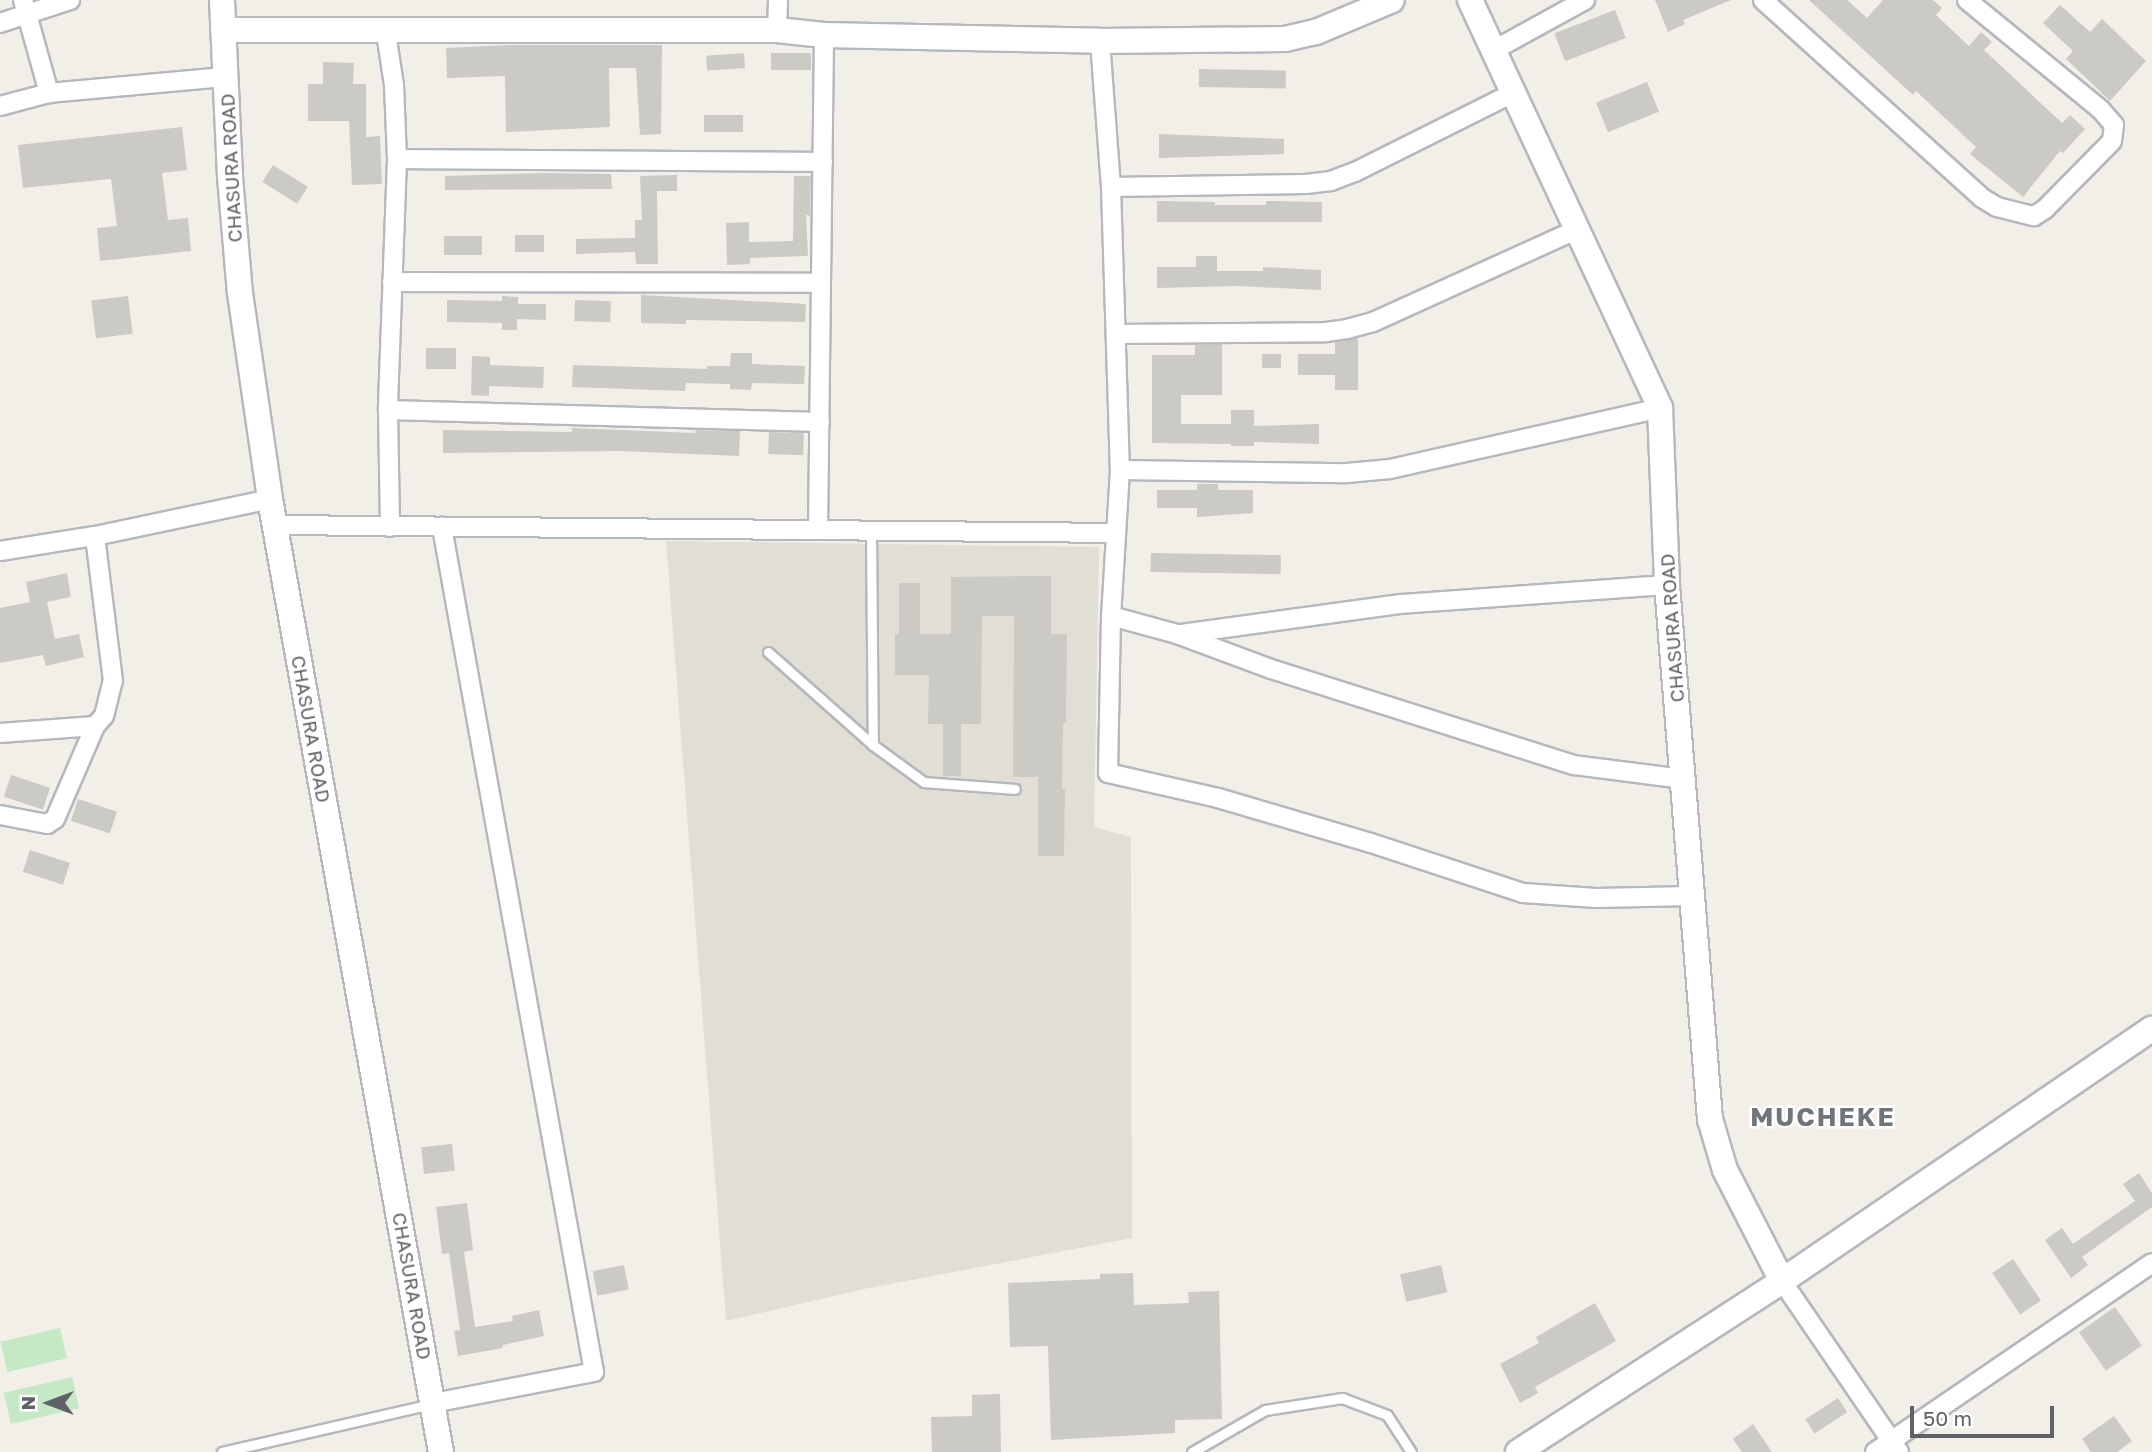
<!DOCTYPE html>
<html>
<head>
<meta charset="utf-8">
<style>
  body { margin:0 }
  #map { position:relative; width:2152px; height:1452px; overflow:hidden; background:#f1efe8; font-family:"Golos Text",sans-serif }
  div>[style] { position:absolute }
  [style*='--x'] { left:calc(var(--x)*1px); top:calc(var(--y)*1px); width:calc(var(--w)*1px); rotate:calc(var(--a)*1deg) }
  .education>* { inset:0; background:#e1ded6 }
  .green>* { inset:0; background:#c5e8c5; transform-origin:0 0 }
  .building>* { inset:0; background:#cccac5; transform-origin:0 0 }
  .roads { filter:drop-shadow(2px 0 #b5b8bc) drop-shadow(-2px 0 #b5b8bc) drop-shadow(0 2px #b5b8bc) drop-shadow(0 -2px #b5b8bc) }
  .lane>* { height:9px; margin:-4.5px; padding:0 4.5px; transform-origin:4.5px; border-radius:4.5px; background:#fff }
  .street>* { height:18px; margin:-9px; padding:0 9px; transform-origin:9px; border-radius:9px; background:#fff }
  .secondary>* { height:24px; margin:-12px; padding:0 12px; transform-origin:12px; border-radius:12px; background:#fff }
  span { translate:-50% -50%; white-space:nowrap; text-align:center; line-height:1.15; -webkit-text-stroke:5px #fff; paint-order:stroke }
  .street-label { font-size:19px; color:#5f6368 }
  .district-label { font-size:26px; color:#70757a; font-weight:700; letter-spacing:2px }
  .north { position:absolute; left:14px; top:1368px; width:70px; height:70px; -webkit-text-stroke:5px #fff; paint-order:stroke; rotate:270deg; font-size:19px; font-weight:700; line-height:28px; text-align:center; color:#5f6368 }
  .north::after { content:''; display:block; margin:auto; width:24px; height:32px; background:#5f6368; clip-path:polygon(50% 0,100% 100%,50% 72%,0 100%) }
  .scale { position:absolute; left:1910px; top:1406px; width:144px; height:32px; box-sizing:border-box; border:4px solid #5f6368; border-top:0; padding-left:9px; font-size:21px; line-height:24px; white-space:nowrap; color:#5f6368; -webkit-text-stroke:5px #fff; paint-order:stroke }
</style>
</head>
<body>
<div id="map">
  <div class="education">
    <div style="clip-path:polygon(666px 541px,1099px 547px,1094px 827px,1131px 837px,1132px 1238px,864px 1289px,726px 1321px)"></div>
  </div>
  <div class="green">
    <div style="left:60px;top:1328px;width:31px;height:61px;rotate:77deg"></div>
    <div style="left:72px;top:1377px;width:32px;height:70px;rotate:77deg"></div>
  </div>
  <div class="building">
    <div style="clip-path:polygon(1655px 0,1731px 0,1683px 20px,1685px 24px,1668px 32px)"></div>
    <div style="clip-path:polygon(1809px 0,1847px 0,1867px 18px,1883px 0,1933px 0,1942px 8px,1936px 15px,1969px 46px,1981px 32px,1992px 42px,1984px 50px,2062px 123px,2070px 115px,2085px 129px,2063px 153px,2060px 151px,2023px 197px,1970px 154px,1976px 147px,1916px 91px,1913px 95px)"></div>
    <div style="clip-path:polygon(2060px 5px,2090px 32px,2102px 19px,2146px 61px,2110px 101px,2066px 59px,2073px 51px,2043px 23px)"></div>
    <div style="left:1615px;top:10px;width:30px;height:65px;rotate:69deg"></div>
    <div style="clip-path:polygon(509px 45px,662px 45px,661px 134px,640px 135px,636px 68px,609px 68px,610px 127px,506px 132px,505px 76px,447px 78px,446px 48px)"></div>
    <div style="left:744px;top:53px;width:15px;height:38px;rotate:86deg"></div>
    <div style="left:811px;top:53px;width:17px;height:40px;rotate:90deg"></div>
    <div style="clip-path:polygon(323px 62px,354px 63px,353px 84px,366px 84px,366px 137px,380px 136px,382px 184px,352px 185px,349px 121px,308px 121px,308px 84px,323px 84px)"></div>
    <div style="left:1199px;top:69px;width:87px;height:18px;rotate:1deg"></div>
    <div style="left:1647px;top:82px;width:32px;height:55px;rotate:68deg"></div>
    <div style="left:743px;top:115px;width:17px;height:39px;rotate:90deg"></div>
    <div style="clip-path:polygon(182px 127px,187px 170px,162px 173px,168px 220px,188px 218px,191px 251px,100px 261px,97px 228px,117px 226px,111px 179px,23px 188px,18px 145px)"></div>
    <div style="clip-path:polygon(1159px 134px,1284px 139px,1284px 154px,1159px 158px)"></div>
    <div style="left:273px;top:165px;width:41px;height:20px;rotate:32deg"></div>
    <div style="clip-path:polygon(545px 173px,611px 174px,612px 189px,445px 190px,445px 176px)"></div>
    <div style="clip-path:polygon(677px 175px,677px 191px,657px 191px,658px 264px,636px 264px,635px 252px,576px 254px,576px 239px,635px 238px,635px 220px,642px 220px,640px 176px)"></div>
    <div style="clip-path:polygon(794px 176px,811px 176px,810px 216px,806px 215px,808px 256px,750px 258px,750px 264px,727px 265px,726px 223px,749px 222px,749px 242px,793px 241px)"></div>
    <div style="clip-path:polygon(1157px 201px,1215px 202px,1215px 205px,1266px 205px,1266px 201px,1322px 202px,1322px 222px,1157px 222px)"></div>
    <div style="left:544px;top:235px;width:17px;height:29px;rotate:90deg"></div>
    <div style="left:444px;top:236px;width:38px;height:19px"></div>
    <div style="clip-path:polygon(1196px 256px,1217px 256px,1217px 271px,1263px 271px,1263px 267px,1321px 270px,1321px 290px,1238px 286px,1157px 288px,1157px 267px,1196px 267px)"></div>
    <div style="clip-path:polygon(641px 295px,806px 304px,805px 322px,686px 320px,686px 324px,641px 323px)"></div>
    <div style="left:128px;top:296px;width:38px;height:37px;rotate:83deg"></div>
    <div style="clip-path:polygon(502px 296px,518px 297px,518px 304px,546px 304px,546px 320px,517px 319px,517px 330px,502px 330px,502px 323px,447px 322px,447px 300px,502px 301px)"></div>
    <div style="left:575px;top:300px;width:36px;height:21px;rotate:2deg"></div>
    <div style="clip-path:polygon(1358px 338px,1358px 390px,1335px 390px,1335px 375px,1298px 375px,1298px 354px,1335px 354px,1335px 342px)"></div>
    <div style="clip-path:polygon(1222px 344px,1222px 395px,1181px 395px,1181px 424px,1231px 424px,1231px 410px,1254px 410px,1254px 426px,1319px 424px,1319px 444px,1254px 442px,1254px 446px,1231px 446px,1231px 444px,1152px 443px,1152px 355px,1195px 355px,1195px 345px)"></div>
    <div style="left:426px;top:348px;width:30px;height:21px"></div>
    <div style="clip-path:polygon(731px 353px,752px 353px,752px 364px,805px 366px,804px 384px,752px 383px,751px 390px,730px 389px,730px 384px,686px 383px,685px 391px,572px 387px,573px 365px,707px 369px,707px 366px,730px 366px)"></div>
    <div style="left:1262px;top:354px;width:19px;height:14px"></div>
    <div style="clip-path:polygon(472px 356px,490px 357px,490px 365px,544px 367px,543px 388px,489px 386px,489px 396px,471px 395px)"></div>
    <div style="clip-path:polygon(572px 428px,695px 433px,696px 430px,740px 431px,739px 456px,620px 451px,443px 453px,443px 430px,572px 432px)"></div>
    <div style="left:769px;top:432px;width:35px;height:22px;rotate:2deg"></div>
    <div style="clip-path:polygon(1197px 484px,1218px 484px,1218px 490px,1253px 490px,1253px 513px,1197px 517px,1197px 508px,1157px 508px,1157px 490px,1197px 490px)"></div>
    <div style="left:1151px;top:553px;width:130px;height:19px;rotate:1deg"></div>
    <div style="clip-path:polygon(67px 573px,71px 597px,47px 602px,55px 639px,79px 634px,84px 657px,46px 666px,43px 655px,0 663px,0 608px,30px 602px,26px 582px)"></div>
    <div style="clip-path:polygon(1029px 576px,1051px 576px,1051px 634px,1067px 634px,1066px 723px,1063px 723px,1062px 789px,1065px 789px,1064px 856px,1038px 856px,1038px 777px,1013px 777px,1014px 616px,982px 616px,981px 724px,961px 724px,961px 776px,943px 776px,943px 724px,928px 724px,929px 675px,895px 675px,895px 634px,899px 634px,899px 583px,920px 583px,920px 634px,951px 634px,951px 577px)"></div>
    <div style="left:11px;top:775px;width:41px;height:23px;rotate:18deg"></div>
    <div style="left:78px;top:799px;width:41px;height:23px;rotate:18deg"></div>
    <div style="left:30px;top:850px;width:42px;height:23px;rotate:18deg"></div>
    <div style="left:452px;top:1144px;width:27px;height:31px;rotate:84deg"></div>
    <div style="clip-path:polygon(2139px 1173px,2152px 1193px,2152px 1207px,2082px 1257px,2088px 1265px,2071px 1278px,2045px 1240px,2062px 1228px,2073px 1244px,2135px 1201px,2123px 1184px)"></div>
    <div style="clip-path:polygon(467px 1203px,473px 1250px,464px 1252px,475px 1327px,513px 1321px,512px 1316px,539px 1310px,544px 1336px,503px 1345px,503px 1348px,458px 1356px,454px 1331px,460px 1330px,449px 1253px,442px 1254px,436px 1207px)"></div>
    <div style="left:2013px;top:1259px;width:50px;height:25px;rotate:56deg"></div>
    <div style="left:624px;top:1265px;width:25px;height:32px;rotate:79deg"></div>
    <div style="left:1441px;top:1265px;width:28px;height:42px;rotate:77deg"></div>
    <div style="clip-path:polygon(1133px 1273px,1134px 1305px,1189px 1303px,1188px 1292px,1219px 1291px,1222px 1419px,1175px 1420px,1175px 1433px,1051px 1440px,1048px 1346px,1010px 1347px,1008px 1283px,1100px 1279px,1100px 1274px)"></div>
    <div style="clip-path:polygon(1595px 1303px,1616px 1341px,1535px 1387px,1538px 1393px,1520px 1403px,1500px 1364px,1539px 1343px,1536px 1337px)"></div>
    <div style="left:2115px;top:1307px;width:47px;height:44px;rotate:55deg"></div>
    <div style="clip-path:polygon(1000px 1394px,1001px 1452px,932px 1452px,931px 1417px,972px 1416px,972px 1395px)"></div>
    <div style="left:1838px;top:1398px;width:17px;height:39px;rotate:57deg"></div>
    <div style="clip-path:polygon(2114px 1416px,2132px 1441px,2117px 1452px,2091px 1452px,2082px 1439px)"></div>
    <div style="clip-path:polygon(1753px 1424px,1772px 1452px,1742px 1452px,1733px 1439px)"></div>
  </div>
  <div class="roads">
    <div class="lane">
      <div style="--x:871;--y:531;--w:214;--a:89.5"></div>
      <div style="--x:768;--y:652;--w:140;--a:41.5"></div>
      <div style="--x:873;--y:745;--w:63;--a:36"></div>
      <div style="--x:924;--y:782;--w:91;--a:4.4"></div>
      <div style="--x:222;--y:1452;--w:214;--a:-12.9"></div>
      <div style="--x:1192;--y:1452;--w:84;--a:-29.9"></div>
      <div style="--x:1265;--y:1410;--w:78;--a:-8.9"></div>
      <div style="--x:1342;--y:1398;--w:48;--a:20.7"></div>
      <div style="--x:1387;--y:1415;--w:44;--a:57"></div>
    </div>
    <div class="street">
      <div style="--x:23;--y:0;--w:97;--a:74.4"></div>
      <div style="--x:1763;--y:0;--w:295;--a:42.1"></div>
      <div style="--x:1982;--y:198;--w:17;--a:31"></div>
      <div style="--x:1997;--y:207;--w:38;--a:14"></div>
      <div style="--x:2034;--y:216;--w:13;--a:-32"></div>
      <div style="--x:2045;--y:209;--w:95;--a:-45.4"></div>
      <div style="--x:2112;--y:141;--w:16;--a:-83"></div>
      <div style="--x:2114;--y:125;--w:21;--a:-131"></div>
      <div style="--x:2100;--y:109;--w:172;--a:-140.7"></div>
      <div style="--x:0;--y:23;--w:74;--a:-18.2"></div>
      <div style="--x:777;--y:30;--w:30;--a:-88"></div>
      <div style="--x:386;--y:33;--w:53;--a:81.3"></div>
      <div style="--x:394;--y:85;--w:74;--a:87.7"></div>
      <div style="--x:397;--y:159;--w:251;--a:92.1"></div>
      <div style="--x:388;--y:410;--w:117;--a:89"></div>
      <div style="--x:1100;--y:41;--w:146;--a:85.7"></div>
      <div style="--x:1111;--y:187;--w:283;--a:88.2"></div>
      <div style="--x:1120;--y:470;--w:146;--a:93.5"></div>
      <div style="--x:1111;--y:616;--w:68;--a:15.3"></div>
      <div style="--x:1177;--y:634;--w:100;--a:20.4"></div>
      <div style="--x:1271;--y:669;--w:318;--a:17.6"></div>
      <div style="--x:1574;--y:765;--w:111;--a:7.3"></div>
      <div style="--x:1494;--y:50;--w:104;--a:-28.8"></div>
      <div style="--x:0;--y:106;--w:51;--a:-14.9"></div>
      <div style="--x:49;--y:93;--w:178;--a:-5.2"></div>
      <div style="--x:397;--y:159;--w:426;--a:0.4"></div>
      <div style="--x:1111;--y:187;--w:195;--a:-0.9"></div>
      <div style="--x:1306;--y:184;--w:25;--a:-7"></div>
      <div style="--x:1331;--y:181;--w:26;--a:-21"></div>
      <div style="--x:1355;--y:172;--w:177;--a:-26.6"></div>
      <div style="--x:392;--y:282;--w:429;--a:0.1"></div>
      <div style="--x:1116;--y:334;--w:210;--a:-0.5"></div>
      <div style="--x:1326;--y:332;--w:21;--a:-8"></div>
      <div style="--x:1347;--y:329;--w:27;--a:-15"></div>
      <div style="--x:1373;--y:322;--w:223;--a:-24.4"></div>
      <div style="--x:388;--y:410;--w:432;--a:1.6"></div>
      <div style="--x:1120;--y:470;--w:227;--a:0.8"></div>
      <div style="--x:1347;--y:473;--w:43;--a:-5.3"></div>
      <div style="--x:1390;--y:469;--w:277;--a:-12.7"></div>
      <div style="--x:274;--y:525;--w:842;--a:0.54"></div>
      <div style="--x:818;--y:529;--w:494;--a:-89.3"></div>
      <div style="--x:0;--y:551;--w:96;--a:-9"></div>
      <div style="--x:95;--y:536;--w:179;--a:-11.9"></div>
      <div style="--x:1111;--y:616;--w:157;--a:91.1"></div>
      <div style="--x:1108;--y:773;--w:113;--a:12.8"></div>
      <div style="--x:1218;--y:798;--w:159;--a:16.4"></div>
      <div style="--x:1371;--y:843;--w:160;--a:18.2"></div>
      <div style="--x:1523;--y:893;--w:73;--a:3.9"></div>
      <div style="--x:1596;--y:898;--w:96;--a:-1.2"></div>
      <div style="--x:1181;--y:634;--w:222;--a:-7.8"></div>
      <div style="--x:1401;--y:604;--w:267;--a:-4.1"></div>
      <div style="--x:0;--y:733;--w:95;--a:-4.2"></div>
      <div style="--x:95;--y:726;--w:13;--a:-48"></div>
      <div style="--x:104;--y:716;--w:36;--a:-76"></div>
      <div style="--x:113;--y:681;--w:146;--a:-97.1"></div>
      <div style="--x:0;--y:815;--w:48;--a:10.8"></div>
      <div style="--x:47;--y:824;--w:9;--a:-32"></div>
      <div style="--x:55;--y:819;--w:101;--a:-66.7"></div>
      <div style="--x:1782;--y:1281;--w:207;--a:55.6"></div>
      <div style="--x:433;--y:1403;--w:164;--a:-10.9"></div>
      <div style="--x:594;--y:1372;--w:859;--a:-100.2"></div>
      <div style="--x:1875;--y:1452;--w:335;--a:-34.3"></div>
    </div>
    <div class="secondary">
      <div style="--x:222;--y:0;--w:177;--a:87.4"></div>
      <div style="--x:230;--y:177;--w:116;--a:85.1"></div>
      <div style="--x:240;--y:293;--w:208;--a:81.7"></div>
      <div style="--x:270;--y:499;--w:968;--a:79.83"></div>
      <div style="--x:1470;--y:0;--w:450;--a:65"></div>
      <div style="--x:1660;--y:408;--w:177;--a:87.7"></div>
      <div style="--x:1667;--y:585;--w:536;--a:85.4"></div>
      <div style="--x:1710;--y:1119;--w:53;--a:73.6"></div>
      <div style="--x:1725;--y:1170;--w:125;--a:62.8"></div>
      <div style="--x:223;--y:30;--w:554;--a:0"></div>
      <div style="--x:777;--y:30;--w:47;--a:6.1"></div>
      <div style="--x:824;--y:35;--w:276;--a:1.2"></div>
      <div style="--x:1100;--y:41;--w:185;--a:-0.6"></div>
      <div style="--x:1285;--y:39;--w:32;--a:-13"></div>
      <div style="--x:1316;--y:32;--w:82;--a:-22.8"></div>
      <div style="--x:1518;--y:1452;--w:315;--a:-32.9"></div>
      <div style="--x:1782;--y:1281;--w:448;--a:-34.3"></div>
    </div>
  </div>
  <div class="street-label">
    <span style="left:231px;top:168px;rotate:-93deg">CHASURA ROAD</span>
    <span style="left:1672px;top:628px;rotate:-94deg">CHASURA ROAD</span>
    <span style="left:311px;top:729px;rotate:80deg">CHASURA ROAD</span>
    <span style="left:412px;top:1286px;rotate:80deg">CHASURA ROAD</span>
  </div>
  <div class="district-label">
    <span style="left:1823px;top:1117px">MUCHEKE</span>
  </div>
  <div class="north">N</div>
  <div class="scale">50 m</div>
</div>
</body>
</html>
